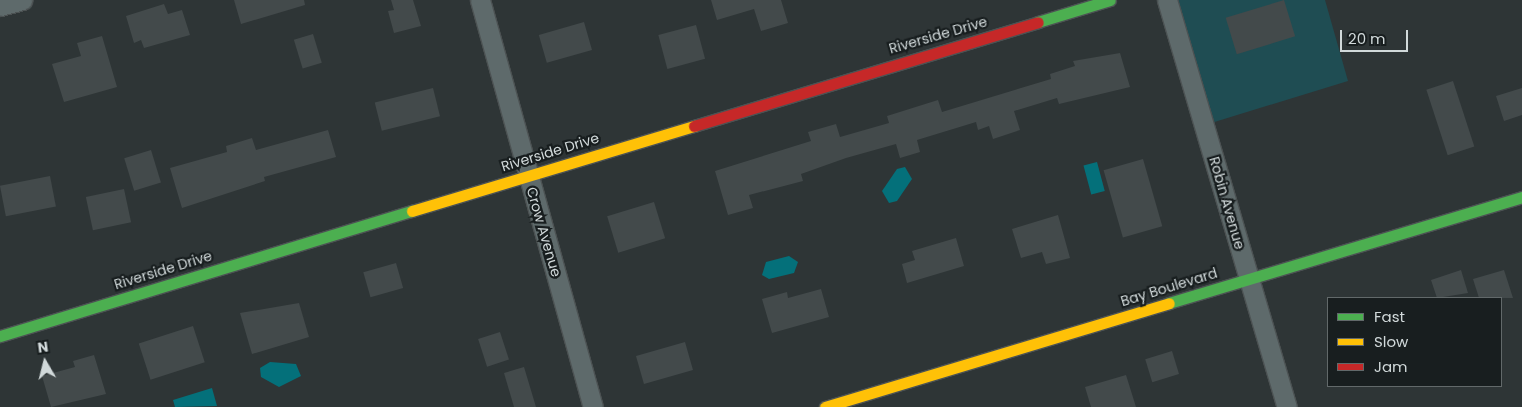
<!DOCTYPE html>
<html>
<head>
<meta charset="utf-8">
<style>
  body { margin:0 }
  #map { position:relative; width:1522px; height:407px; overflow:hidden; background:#2e3536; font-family:Poppins,sans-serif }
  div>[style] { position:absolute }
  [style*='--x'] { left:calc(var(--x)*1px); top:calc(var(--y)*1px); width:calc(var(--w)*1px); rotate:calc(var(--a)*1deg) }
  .green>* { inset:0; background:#1f4d53 }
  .water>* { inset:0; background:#04707a; transform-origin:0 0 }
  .building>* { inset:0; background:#434a4b; transform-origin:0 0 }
  .roads { filter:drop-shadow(1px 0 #4c5253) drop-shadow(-1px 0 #4c5253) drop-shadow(0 1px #4c5253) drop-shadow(0 -1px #4c5253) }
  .street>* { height:19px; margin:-9.5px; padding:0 9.5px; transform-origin:9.5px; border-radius:9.5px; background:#5e6a6b }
  .fast>* { height:11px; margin:-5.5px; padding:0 5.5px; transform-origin:5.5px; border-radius:5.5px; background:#4caf50 }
  .slow>* { height:11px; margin:-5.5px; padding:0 5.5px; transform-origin:5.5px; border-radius:5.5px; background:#ffc107 }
  .jam>* { height:11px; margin:-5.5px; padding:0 5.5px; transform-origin:5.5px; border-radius:5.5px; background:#c62828 }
  span { translate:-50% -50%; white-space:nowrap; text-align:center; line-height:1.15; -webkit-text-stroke:4.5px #181e1f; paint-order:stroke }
  .street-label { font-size:14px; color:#d1d9da }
  .legend { position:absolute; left:1327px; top:297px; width:175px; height:90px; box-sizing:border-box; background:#181e1f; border:1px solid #62696a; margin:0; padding:6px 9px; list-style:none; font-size:15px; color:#d1d9da }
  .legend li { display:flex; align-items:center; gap:10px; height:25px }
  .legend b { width:25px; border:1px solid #62696a }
  .north { position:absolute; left:20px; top:337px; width:50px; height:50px; -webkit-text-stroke:4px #181e1f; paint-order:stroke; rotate:352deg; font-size:14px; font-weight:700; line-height:20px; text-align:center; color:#d1d9da }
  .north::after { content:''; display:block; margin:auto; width:18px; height:22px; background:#d1d9da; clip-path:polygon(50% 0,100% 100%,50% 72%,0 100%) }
  .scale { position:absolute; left:1340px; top:30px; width:68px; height:22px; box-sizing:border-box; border:2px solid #d1d9da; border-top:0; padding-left:6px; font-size:15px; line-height:18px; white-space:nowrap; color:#d1d9da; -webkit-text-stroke:4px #181e1f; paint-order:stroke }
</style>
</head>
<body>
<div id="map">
  <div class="green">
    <div style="clip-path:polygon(1164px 0,1325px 0,1348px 81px,1195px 128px)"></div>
  </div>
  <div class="water">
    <div style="left:1097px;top:162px;width:30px;height:14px;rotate:75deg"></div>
    <div style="clip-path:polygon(905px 167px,912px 179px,897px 201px,889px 203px,882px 191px,897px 169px)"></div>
    <div style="clip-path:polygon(789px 256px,798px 262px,794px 273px,769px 279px,762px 275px,766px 262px)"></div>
    <div style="clip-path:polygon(270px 362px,296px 364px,301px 376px,279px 387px,261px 377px,260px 368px)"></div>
    <div style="clip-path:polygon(212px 388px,217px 406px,175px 407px,173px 400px)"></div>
  </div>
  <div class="building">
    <div style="clip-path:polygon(234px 0,304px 0,305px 5px,241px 24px)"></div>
    <div style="clip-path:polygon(391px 0,413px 0,421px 26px,394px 33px,388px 11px,394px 10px)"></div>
    <div style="clip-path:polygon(711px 0,781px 0,788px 23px,761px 31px,754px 9px,717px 20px)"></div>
    <div style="left:1284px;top:0;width:38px;height:61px;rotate:73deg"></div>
    <div style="clip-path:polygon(164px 4px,168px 14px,182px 10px,190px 35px,144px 48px,141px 40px,134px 43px,126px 16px)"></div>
    <div style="left:584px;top:22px;width:29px;height:47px;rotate:74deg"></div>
    <div style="left:696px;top:25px;width:35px;height:39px;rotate:75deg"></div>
    <div style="left:313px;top:34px;width:30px;height:20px;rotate:73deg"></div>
    <div style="clip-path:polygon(102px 36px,117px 87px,64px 102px,52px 64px,81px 56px,77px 43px)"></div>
    <div style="clip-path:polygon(1120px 53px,1130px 87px,1059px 104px,1057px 98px,1014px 111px,1020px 130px,993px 139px,989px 126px,978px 130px,976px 122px,917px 140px,920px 152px,900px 158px,896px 144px,846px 158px,801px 174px,803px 181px,749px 195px,753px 208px,728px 215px,715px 171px,811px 141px,808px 132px,836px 124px,840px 137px,889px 123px,887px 116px,938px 100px,942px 112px,1051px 79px,1050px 74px,1075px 66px,1073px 61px)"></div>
    <div style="left:1453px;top:81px;width:69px;height:28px;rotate:72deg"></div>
    <div style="left:433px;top:88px;width:29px;height:60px;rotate:76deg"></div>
    <div style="clip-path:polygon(1522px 88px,1522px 115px,1504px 121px,1496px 96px)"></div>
    <div style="clip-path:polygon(328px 130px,336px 157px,264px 177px,265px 181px,182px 208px,170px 168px,227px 152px,226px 146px,252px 138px,256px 150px)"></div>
    <div style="left:151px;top:150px;width:34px;height:28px;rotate:73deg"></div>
    <div style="left:1143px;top:159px;width:70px;height:41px;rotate:74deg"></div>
    <div style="left:50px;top:176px;width:31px;height:51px;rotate:79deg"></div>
    <div style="left:124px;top:189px;width:34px;height:39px;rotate:78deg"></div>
    <div style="left:654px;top:202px;width:38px;height:49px;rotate:73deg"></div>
    <div style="clip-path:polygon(1058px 215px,1070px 258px,1046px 264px,1042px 252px,1021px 258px,1012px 229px)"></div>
    <div style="clip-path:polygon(956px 238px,964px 266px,907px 283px,902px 264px,915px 260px,912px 251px)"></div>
    <div style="left:396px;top:263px;width:26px;height:34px;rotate:74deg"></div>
    <div style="clip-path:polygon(1461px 270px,1468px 293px,1437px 298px,1431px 280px)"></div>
    <div style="clip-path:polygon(1504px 270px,1513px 298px,1479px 298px,1473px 279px)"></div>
    <div style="clip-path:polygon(821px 289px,829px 317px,772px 333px,762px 299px,787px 292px,788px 298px)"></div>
    <div style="clip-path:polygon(299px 303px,309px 337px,252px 354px,240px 313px)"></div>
    <div style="left:193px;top:326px;width:38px;height:57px;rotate:72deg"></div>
    <div style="left:500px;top:332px;width:29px;height:23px;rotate:72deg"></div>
    <div style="left:685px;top:342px;width:29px;height:51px;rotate:74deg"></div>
    <div style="left:1172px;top:351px;width:24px;height:28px;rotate:73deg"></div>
    <div style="clip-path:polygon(94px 355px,106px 394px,51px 407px,42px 376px,75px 367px,73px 361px)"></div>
    <div style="clip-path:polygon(524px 367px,536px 407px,514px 407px,504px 373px)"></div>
    <div style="clip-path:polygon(1126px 375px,1136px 407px,1091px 407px,1085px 387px)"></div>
  </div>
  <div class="roads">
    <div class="street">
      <div style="--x:480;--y:0;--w:422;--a:74.5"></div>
      <div style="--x:1167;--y:0;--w:424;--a:73.6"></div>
      <div style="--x:0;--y:6;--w:23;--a:-15"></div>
    </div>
    <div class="fast">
      <div style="--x:1038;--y:22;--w:75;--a:-17"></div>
      <div style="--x:1169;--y:303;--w:369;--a:-16.7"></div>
      <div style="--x:0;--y:336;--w:431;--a:-16.9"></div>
    </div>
    <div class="slow">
      <div style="--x:412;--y:211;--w:295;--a:-16.8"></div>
      <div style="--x:825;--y:407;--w:359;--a:-16.8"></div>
    </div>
    <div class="jam">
      <div style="--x:694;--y:126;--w:359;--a:-16.8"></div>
    </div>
  </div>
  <div class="street-label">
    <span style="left:938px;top:35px;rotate:-16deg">Riverside Drive</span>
    <span style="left:550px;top:152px;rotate:-17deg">Riverside Drive</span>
    <span style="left:1227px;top:203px;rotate:74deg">Robin Avenue</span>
    <span style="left:544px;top:232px;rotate:74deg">Crow Avenue</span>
    <span style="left:163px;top:270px;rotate:-17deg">Riverside Drive</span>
    <span style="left:1169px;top:287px;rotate:-17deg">Bay Boulevard</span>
  </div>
  <ul class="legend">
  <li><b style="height:6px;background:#4caf50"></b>Fast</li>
  <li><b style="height:6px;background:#ffc107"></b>Slow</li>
  <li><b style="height:6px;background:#c62828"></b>Jam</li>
  </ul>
  <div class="north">N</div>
  <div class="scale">20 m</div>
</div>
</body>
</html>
